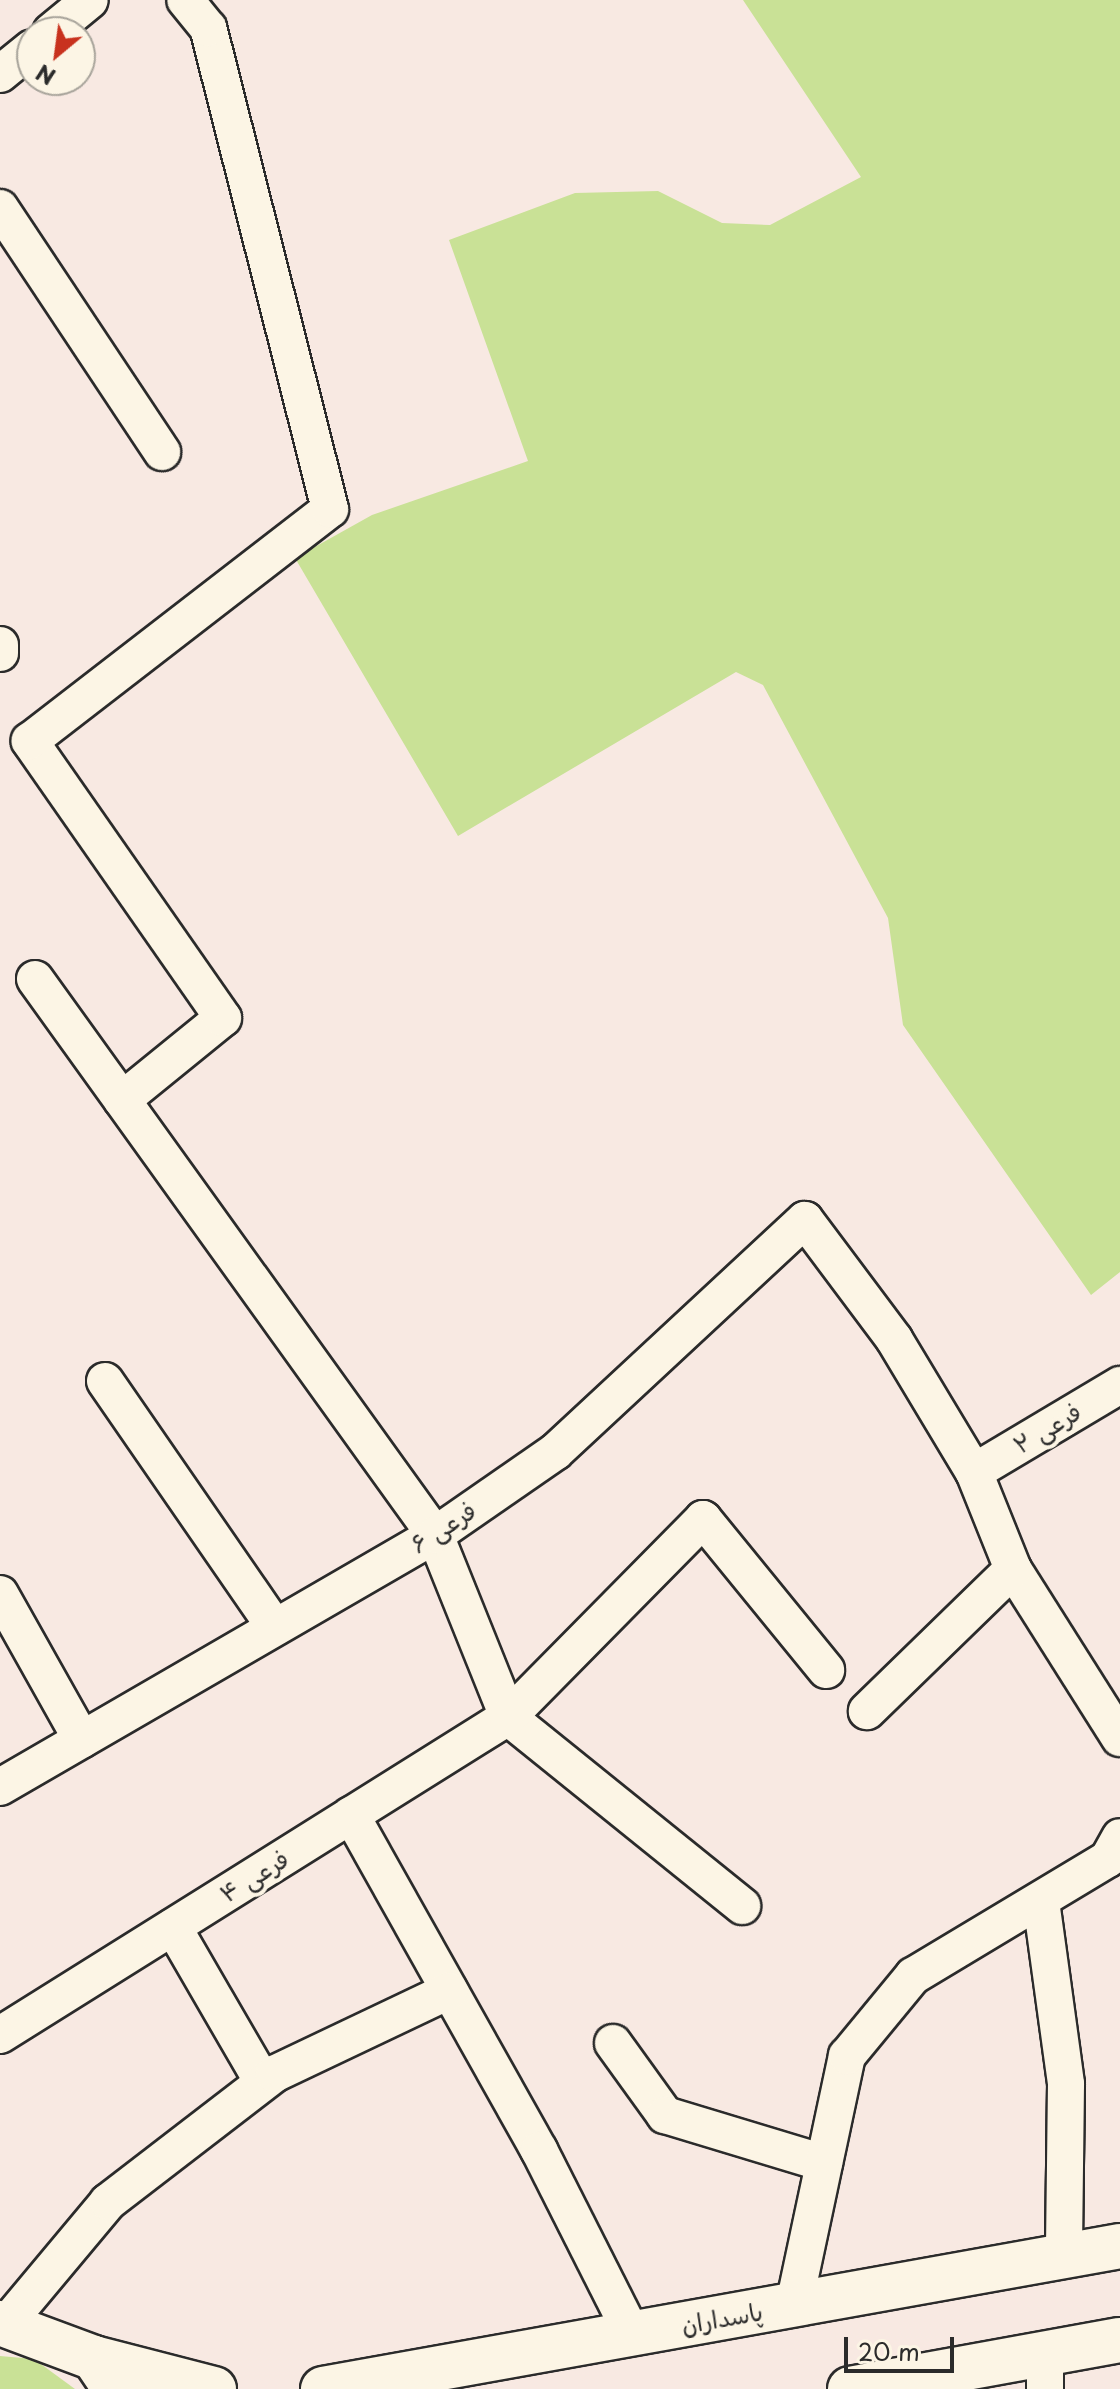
<!DOCTYPE html>
<html>
<head>
<meta charset="utf-8">
<style>
  body { margin:0 }
  #map { position:relative; width:1120px; height:2389px; overflow:hidden; background:#f8e9e2; font-family:"Playpen Sans","Playpen Sans Arabic",sans-serif }
  div>[style] { position:absolute }
  [style*='--x'] { left:calc(var(--x)*1px); top:calc(var(--y)*1px); width:calc(var(--w)*1px); rotate:calc(var(--a)*1deg) }
  .green>* { inset:0; background:#c9e196 }
  .roads { filter:drop-shadow(2px 0 #2b2b2b) drop-shadow(-2px 0 #2b2b2b) drop-shadow(0 2px #2b2b2b) drop-shadow(0 -2px #2b2b2b) }
  .street>* { height:36px; margin:-18px; padding:0 18px; transform-origin:18px; border-radius:18px; background:#fcf5e5 }
  .primary>* { height:44px; margin:-22px; padding:0 22px; transform-origin:22px; border-radius:22px; background:#fcf5e5 }
  span { translate:-50% -50%; white-space:nowrap; text-align:center; line-height:1.15; -webkit-text-stroke:8px #fcf5e5; paint-order:stroke }
  .street-label { font-size:24px; color:#2b2b2b }
  .north { position:absolute; left:16px; top:16px; width:80px; height:80px; box-sizing:border-box; background:#fcf5e5; border:2px solid #a8a49b; border-radius:50%; rotate:209deg; font-size:22px; font-weight:700; line-height:32px; text-align:center; color:#2b2b2b }
  .north::after { content:''; display:block; margin:auto; width:28px; height:36px; background:#c8321e; clip-path:polygon(50% 0,100% 100%,50% 72%,0 100%) }
  .scale { position:absolute; left:844px; top:2337px; width:110px; height:36px; box-sizing:border-box; border:4px solid #2b2b2b; border-top:0; padding-left:10px; font-size:24px; line-height:28px; white-space:nowrap; color:#2b2b2b; -webkit-text-stroke:6px #fcf5e5; paint-order:stroke }
</style>
</head>
<body>
<div id="map">
  <div class="green">
    <div style="clip-path:polygon(743px 0,1120px 0,1120px 1272px,1091px 1295px,903px 1025px,888px 918px,763px 685px,736px 672px,458px 836px,295px 558px,372px 515px,528px 461px,449px 240px,575px 193px,658px 191px,722px 223px,770px 225px,861px 177px)"></div>
    <div style="clip-path:polygon(0 2356px,34px 2359px,75px 2389px,0 2389px)"></div>
  </div>
  <div class="roads">
    <div class="street">
      <div style="--x:51;--y:32;--w:50;--a:-39.4"></div>
      <div style="--x:0;--y:74;--w:41;--a:-39.1"></div>
      <div style="--x:0;--y:208;--w:293;--a:56.4"></div>
      <div style="--x:0;--y:645;--w:8;--a:90"></div>
      <div style="--x:35;--y:979;--w:685;--a:54.27"></div>
      <div style="--x:435;--y:1535;--w:196;--a:68.1"></div>
      <div style="--x:508;--y:1717;--w:301;--a:38.9"></div>
      <div style="--x:122;--y:1100;--w:130;--a:-39.1"></div>
      <div style="--x:223;--y:1018;--w:338;--a:-124.9"></div>
      <div style="--x:30;--y:741;--w:379;--a:-37.7"></div>
      <div style="--x:330;--y:509;--w:496;--a:-104.2"></div>
      <div style="--x:208;--y:28;--w:36;--a:-129"></div>
      <div style="--x:105;--y:1381;--w:299;--a:55.4"></div>
      <div style="--x:974;--y:1472;--w:170;--a:-30.8"></div>
      <div style="--x:1013;--y:1569;--w:200;--a:57.7"></div>
      <div style="--x:0;--y:1594;--w:167;--a:60.7"></div>
      <div style="--x:0;--y:1787;--w:503;--a:-30.08"></div>
      <div style="--x:435;--y:1535;--w:146;--a:-34.7"></div>
      <div style="--x:555;--y:1452;--w:341;--a:-42.9"></div>
      <div style="--x:805;--y:1220;--w:149;--a:53.2"></div>
      <div style="--x:894;--y:1339;--w:155;--a:59"></div>
      <div style="--x:974;--y:1472;--w:105;--a:68.1"></div>
      <div style="--x:1013;--y:1569;--w:204;--a:135.8"></div>
      <div style="--x:351;--y:1815;--w:384;--a:60.7"></div>
      <div style="--x:539;--y:2150;--w:206;--a:63.2"></div>
      <div style="--x:1041;--y:1901;--w:185;--a:82.2"></div>
      <div style="--x:1066;--y:2084;--w:172;--a:90.7"></div>
      <div style="--x:173;--y:1927;--w:179;--a:59.9"></div>
      <div style="--x:0;--y:2035;--w:599;--a:-32.05"></div>
      <div style="--x:508;--y:1717;--w:278;--a:-45.4"></div>
      <div style="--x:703;--y:1519;--w:195;--a:50.8"></div>
      <div style="--x:613;--y:2043;--w:89;--a:54.2"></div>
      <div style="--x:665;--y:2115;--w:166;--a:16.8"></div>
      <div style="--x:794;--y:2305;--w:255;--a:-78"></div>
      <div style="--x:847;--y:2056;--w:104;--a:-50.5"></div>
      <div style="--x:913;--y:1976;--w:227;--a:-31"></div>
      <div style="--x:1108;--y:1859;--w:25;--a:-61"></div>
      <div style="--x:7;--y:2323;--w:158;--a:-50.1"></div>
      <div style="--x:108;--y:2202;--w:210;--a:-37.6"></div>
      <div style="--x:274;--y:2074;--w:194;--a:-25.4"></div>
      <div style="--x:1045;--y:2389;--w:35;--a:-90"></div>
    </div>
    <div class="primary">
      <div style="--x:0;--y:2323;--w:100;--a:20.4"></div>
      <div style="--x:94;--y:2358;--w:37;--a:56"></div>
      <div style="--x:94;--y:2358;--w:124;--a:14.5"></div>
      <div style="--x:323;--y:2389;--w:810;--a:-10.17"></div>
      <div style="--x:850;--y:2389;--w:274;--a:-10.3"></div>
    </div>
  </div>
  <div class="street-label">
    <span style="left:1047px;top:1428px;rotate:-31deg">فرعی ۲</span>
    <span style="left:443px;top:1527px;rotate:-33deg">فرعی ۶</span>
    <span style="left:254px;top:1876px;rotate:-32deg">فرعی ۴</span>
    <span style="left:722px;top:2318px;rotate:-10deg">پاسداران</span>
  </div>
  <div class="north">N</div>
  <div class="scale">20 m</div>
</div>
</body>
</html>
